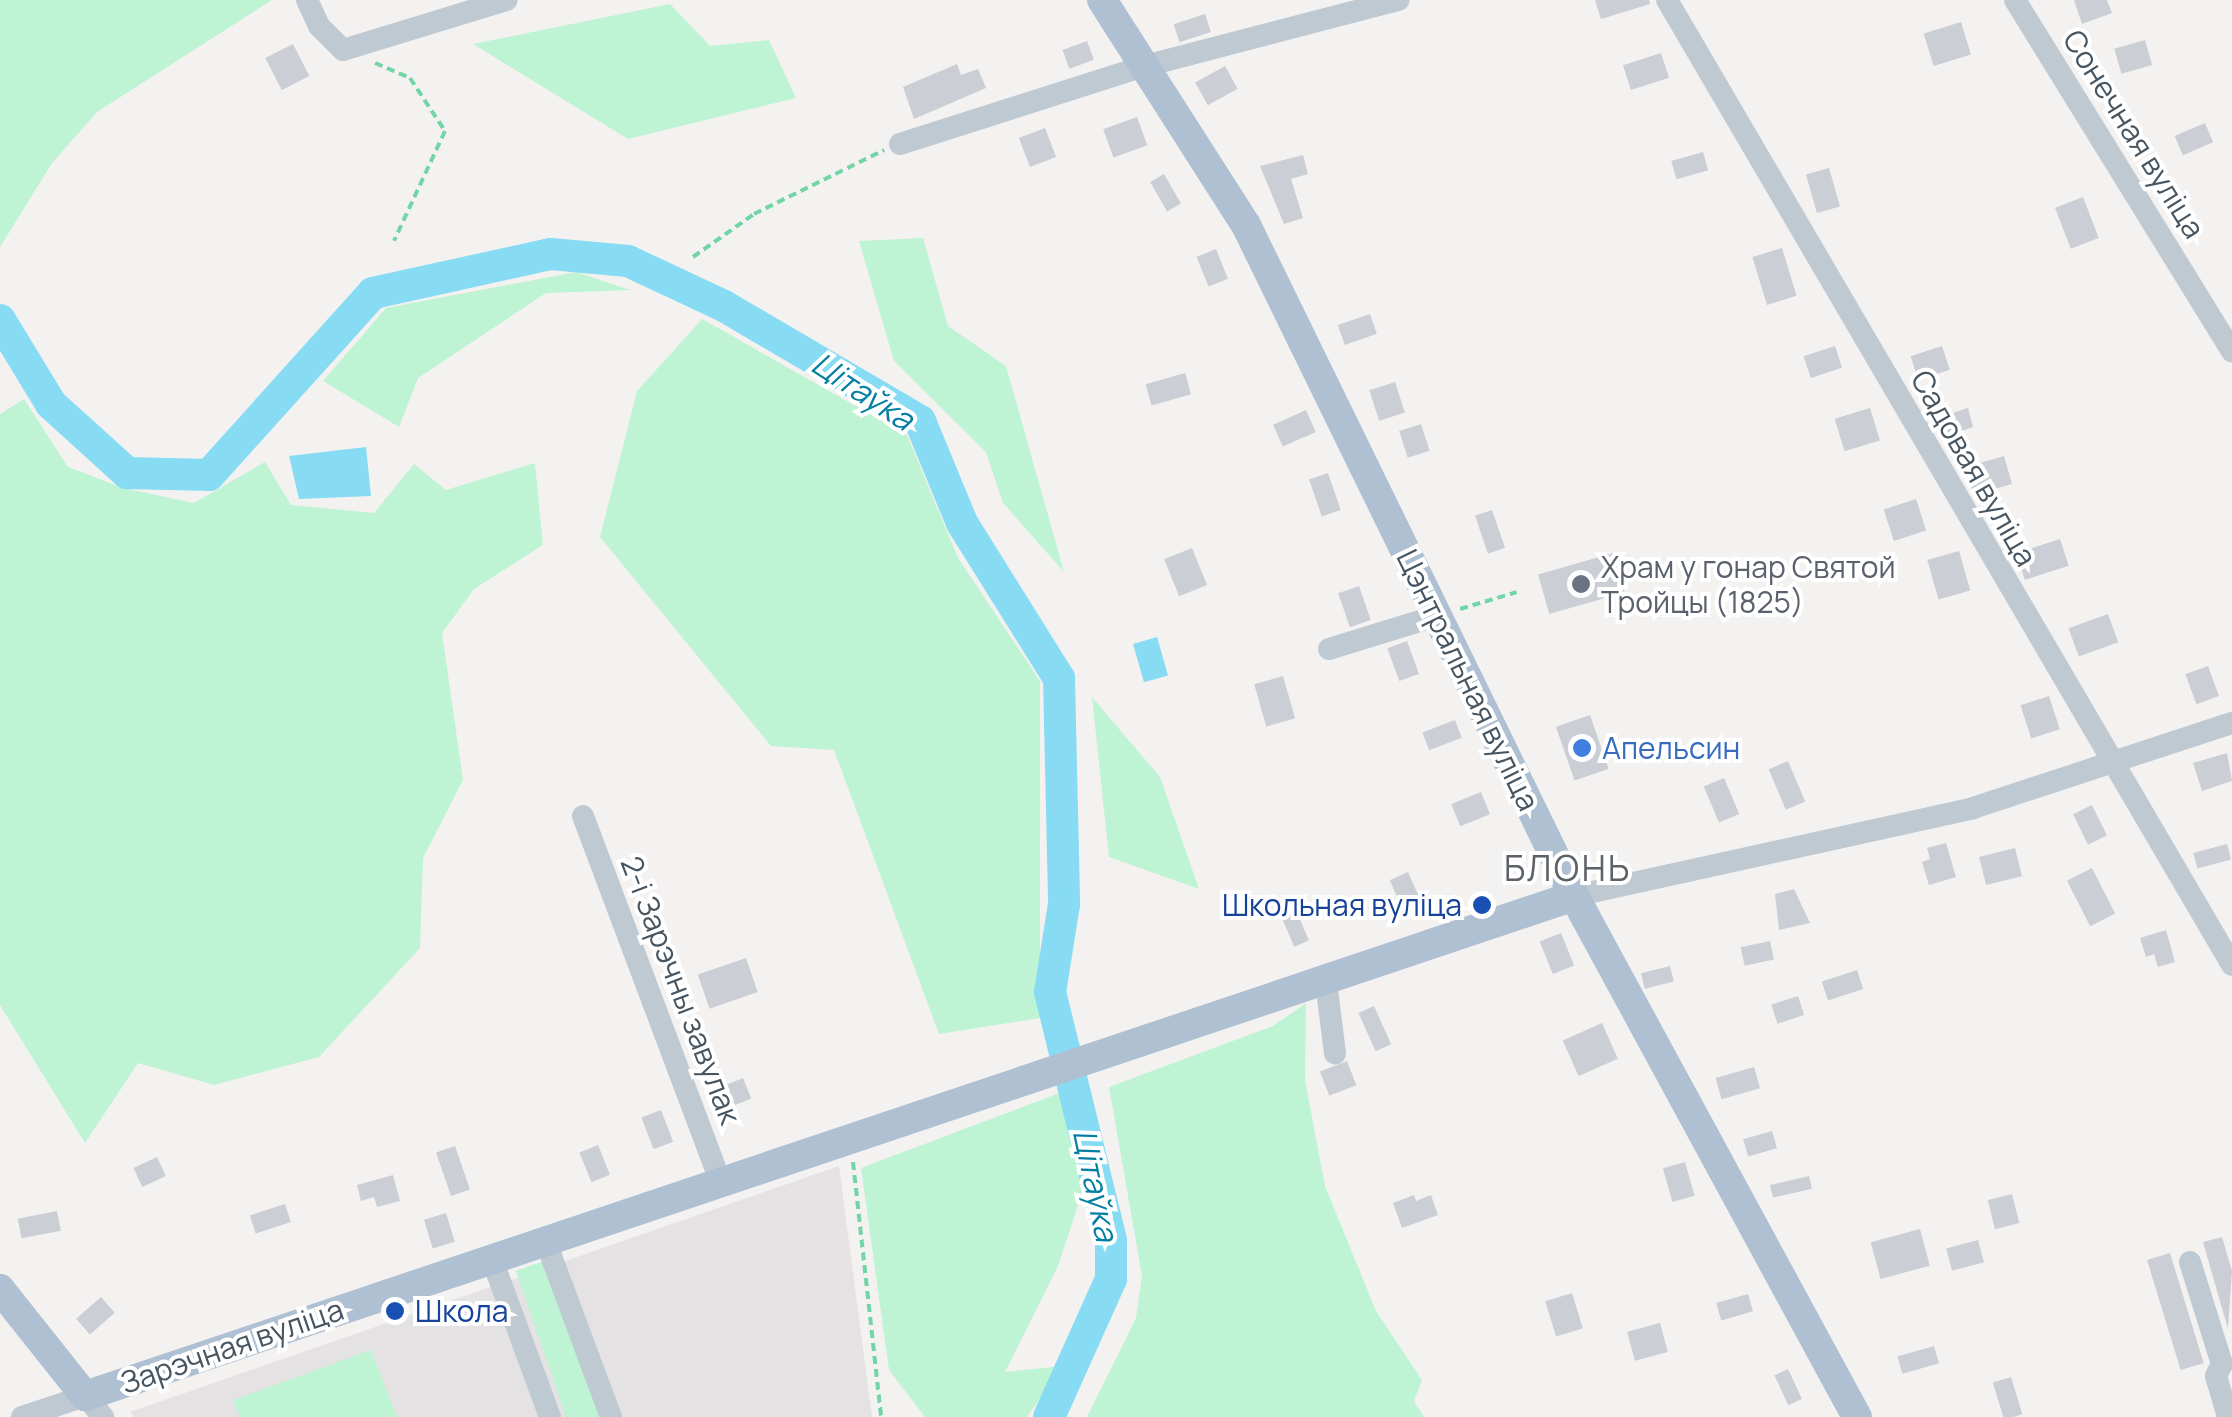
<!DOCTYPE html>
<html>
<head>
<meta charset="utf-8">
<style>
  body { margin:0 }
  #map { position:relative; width:2232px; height:1417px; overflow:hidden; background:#f4f1f1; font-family:Manrope,sans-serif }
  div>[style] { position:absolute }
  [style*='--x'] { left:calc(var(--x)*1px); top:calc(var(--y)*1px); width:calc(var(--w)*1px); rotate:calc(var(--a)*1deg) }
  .education>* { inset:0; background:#e5e2e3 }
  .green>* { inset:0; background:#bef4d3; transform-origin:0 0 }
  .water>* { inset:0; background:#87dcf4; transform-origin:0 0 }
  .river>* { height:32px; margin:-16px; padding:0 16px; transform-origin:16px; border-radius:16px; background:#87dcf4 }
  .building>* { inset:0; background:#cbced4; transform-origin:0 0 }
  .path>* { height:4px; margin-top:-2px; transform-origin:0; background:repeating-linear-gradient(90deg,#72d5a5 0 8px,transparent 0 13px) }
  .minor>* { height:22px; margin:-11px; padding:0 11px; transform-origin:11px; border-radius:11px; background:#bec9d2 }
  .major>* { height:30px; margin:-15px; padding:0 15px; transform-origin:15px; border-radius:15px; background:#afc0d2 }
  .dots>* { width:28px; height:28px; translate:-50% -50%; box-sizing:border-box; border:5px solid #fff; border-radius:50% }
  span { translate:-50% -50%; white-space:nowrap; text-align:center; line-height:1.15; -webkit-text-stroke:8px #fff; paint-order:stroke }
  .street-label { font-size:30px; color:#475561 }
  .worship-label { font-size:30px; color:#5b616d }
  .left { translate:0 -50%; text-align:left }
  .shop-label { font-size:30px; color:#366cbe }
  .transit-label { font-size:30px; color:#164399 }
  .right { translate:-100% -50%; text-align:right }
  .water-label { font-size:32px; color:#037fa2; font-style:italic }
  .quarter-label { font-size:35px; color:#5d6267; letter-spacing:2.5px }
</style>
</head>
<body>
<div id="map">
  <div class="education">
    <div style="clip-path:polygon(839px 1166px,872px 1417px,134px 1417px,130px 1412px)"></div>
  </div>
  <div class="green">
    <div style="clip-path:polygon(0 0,272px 0,97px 112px,52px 163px,0 247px)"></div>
    <div style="clip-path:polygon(670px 4px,710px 46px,769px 40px,796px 98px,628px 139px,473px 44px)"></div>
    <div style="clip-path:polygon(923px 238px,948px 326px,1006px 366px,1064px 572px,1003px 503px,986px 452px,894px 361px,859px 241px)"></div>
    <div style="clip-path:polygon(576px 272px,630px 290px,546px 293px,418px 378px,399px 427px,323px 381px,386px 308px)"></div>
    <div style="clip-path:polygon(702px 319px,907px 435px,958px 558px,1040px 681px,1040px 1018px,939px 1034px,834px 750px,771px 746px,600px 537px,637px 391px)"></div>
    <div style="clip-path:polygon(24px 399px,68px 467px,123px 488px,194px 503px,265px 462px,291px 505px,374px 513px,414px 464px,446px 490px,535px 463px,543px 545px,474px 589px,442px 633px,463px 780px,423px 858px,420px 948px,319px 1057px,214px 1085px,138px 1063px,85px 1143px,0 1005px,0 414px)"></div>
    <div style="clip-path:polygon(1092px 697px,1160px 777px,1199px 889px,1109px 857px)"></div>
    <div style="clip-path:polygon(1306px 1003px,1305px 1080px,1325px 1186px,1376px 1311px,1422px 1380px,1414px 1401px,1424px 1417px,1087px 1417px,1136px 1318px,1142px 1276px,1109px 1087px,1273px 1026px)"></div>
    <div style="clip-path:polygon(1065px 1091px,1086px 1181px,1058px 1266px,1005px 1372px,1063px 1366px,1027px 1417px,925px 1417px,889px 1370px,861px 1168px)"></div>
    <div style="left:547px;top:1260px;width:166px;height:33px;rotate:71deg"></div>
    <div style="clip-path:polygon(371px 1350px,397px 1417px,240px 1417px,233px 1400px)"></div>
  </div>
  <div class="water">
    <div style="clip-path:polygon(366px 447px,371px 496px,299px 499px,289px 456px)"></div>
    <div style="left:1157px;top:637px;width:40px;height:25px;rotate:74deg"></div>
  </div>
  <div class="river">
    <div style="--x:0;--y:320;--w:98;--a:58.7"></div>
    <div style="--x:51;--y:404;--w:103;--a:42.2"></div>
    <div style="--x:127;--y:473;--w:82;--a:1.4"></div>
    <div style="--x:209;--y:475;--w:245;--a:-48"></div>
    <div style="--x:373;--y:293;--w:182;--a:-12.4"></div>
    <div style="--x:551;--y:254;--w:77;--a:5.2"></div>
    <div style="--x:628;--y:261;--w:106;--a:25.1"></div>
    <div style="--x:724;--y:306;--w:227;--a:30.4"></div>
    <div style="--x:920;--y:421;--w:110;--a:67.6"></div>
    <div style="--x:962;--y:523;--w:183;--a:58"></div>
    <div style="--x:1059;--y:678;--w:226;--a:88.7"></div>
    <div style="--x:1064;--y:904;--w:89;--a:99"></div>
    <div style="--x:1050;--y:992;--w:256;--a:76.2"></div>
    <div style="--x:1111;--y:1241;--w:38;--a:90"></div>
    <div style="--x:1111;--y:1279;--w:151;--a:114.2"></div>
  </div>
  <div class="building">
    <div style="clip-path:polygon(1595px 0,1649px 0,1650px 4px,1601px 19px)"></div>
    <div style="clip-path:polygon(2074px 0,2107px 0,2112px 13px,2082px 24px)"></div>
    <div style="left:1205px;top:14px;width:19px;height:33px;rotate:72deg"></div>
    <div style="left:1961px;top:22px;width:34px;height:39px;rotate:73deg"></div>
    <div style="left:2145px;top:40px;width:26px;height:32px;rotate:74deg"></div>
    <div style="left:1087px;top:41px;width:20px;height:26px;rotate:70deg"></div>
    <div style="left:293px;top:44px;width:36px;height:31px;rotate:63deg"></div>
    <div style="left:1661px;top:53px;width:26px;height:40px;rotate:72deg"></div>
    <div style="clip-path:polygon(957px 64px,961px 75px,978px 69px,986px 88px,914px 119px,903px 87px)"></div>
    <div style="left:1225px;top:66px;width:26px;height:34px;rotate:61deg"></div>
    <div style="left:1137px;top:117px;width:30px;height:36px;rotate:70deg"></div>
    <div style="left:2205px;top:123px;width:21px;height:33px;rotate:67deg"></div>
    <div style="left:1045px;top:128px;width:31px;height:28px;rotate:69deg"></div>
    <div style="left:1703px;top:152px;width:19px;height:33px;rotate:74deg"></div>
    <div style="clip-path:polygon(1303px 155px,1308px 174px,1291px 179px,1303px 218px,1284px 224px,1260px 166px)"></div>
    <div style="left:1829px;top:168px;width:40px;height:24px;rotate:74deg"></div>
    <div style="left:1164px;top:174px;width:34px;height:16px;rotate:60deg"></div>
    <div style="left:2083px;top:197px;width:44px;height:30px;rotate:69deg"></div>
    <div style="left:1782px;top:248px;width:50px;height:31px;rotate:73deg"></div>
    <div style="left:1216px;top:249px;width:32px;height:21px;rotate:68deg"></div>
    <div style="left:1370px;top:314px;width:21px;height:34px;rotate:71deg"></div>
    <div style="left:1835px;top:346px;width:23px;height:33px;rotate:72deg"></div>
    <div style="left:1942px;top:346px;width:25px;height:33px;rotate:72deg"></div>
    <div style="left:1185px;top:373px;width:22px;height:41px;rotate:74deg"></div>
    <div style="left:1395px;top:382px;width:32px;height:27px;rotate:72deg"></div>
    <div style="left:1870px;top:408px;width:34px;height:37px;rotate:73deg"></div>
    <div style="clip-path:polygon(1968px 408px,1973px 427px,1941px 438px,1930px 420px)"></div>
    <div style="left:1306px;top:410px;width:24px;height:36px;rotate:66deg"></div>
    <div style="left:1421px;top:424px;width:28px;height:23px;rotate:72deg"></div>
    <div style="left:2004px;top:456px;width:29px;height:40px;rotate:74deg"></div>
    <div style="left:1328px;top:473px;width:39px;height:20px;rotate:71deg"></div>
    <div style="left:1916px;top:499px;width:33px;height:34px;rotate:72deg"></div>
    <div style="left:1492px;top:510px;width:40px;height:18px;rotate:71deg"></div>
    <div style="left:2060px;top:539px;width:28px;height:46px;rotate:72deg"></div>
    <div style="left:1192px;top:548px;width:40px;height:30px;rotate:68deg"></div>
    <div style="left:1959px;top:551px;width:41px;height:33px;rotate:74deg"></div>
    <div style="left:1613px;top:553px;width:41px;height:78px;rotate:74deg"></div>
    <div style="left:1359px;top:586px;width:36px;height:22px;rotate:71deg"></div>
    <div style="left:2108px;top:614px;width:30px;height:42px;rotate:70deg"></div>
    <div style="left:1407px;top:641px;width:35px;height:21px;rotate:70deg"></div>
    <div style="left:2208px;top:666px;width:32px;height:24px;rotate:70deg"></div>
    <div style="left:1283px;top:676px;width:44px;height:30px;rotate:74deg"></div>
    <div style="left:2049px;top:696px;width:35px;height:30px;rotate:72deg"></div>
    <div style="left:1590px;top:715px;width:57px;height:36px;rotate:71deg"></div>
    <div style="left:1455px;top:720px;width:19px;height:35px;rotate:69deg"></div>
    <div style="clip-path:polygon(2227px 753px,2232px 781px,2202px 791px,2193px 763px)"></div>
    <div style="left:1788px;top:761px;width:44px;height:21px;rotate:67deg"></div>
    <div style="left:1724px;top:778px;width:39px;height:22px;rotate:67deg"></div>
    <div style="left:1481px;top:792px;width:24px;height:32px;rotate:68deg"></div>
    <div style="left:2092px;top:805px;width:34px;height:21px;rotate:64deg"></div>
    <div style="clip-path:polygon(1946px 843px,1956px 877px,1929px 885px,1922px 862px,1930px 859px,1927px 848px)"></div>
    <div style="left:2227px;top:844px;width:16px;height:35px;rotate:75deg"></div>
    <div style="left:2015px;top:848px;width:29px;height:37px;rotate:76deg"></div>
    <div style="left:2092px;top:868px;width:51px;height:28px;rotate:63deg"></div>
    <div style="left:1408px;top:872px;width:39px;height:20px;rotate:66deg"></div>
    <div style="clip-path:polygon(1794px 889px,1810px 923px,1779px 930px,1775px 894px)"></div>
    <div style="left:1296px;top:910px;width:33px;height:16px;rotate:67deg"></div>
    <div style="clip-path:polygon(2166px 930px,2175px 962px,2158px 967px,2154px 954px,2146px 957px,2140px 938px)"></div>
    <div style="left:1561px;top:933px;width:35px;height:23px;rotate:68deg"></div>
    <div style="left:1770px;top:941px;width:19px;height:30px;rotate:78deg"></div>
    <div style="left:746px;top:958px;width:36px;height:51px;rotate:71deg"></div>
    <div style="left:1670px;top:966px;width:16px;height:30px;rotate:76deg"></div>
    <div style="left:1857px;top:970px;width:20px;height:37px;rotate:72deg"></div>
    <div style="left:1798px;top:996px;width:20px;height:28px;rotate:72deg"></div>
    <div style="left:1374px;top:1006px;width:42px;height:17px;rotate:66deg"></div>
    <div style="left:1602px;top:1023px;width:39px;height:43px;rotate:66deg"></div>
    <div style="left:1347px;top:1061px;width:26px;height:29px;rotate:69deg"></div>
    <div style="left:1754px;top:1067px;width:22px;height:40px;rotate:74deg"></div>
    <div style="left:743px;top:1078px;width:22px;height:30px;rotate:68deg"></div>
    <div style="left:661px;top:1110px;width:34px;height:21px;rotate:69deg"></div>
    <div style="left:1772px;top:1131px;width:18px;height:30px;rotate:74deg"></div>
    <div style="left:598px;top:1145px;width:32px;height:20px;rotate:68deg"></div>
    <div style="left:455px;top:1146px;width:46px;height:20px;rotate:71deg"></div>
    <div style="left:157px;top:1157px;width:21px;height:26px;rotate:65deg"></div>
    <div style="left:1685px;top:1162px;width:35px;height:23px;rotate:74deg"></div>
    <div style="clip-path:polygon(393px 1175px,400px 1201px,377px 1207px,374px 1197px,361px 1201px,357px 1185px)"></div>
    <div style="left:1809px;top:1176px;width:13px;height:40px;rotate:77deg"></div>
    <div style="left:2012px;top:1194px;width:30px;height:25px;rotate:76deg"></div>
    <div style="clip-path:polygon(1414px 1195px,1416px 1201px,1431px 1195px,1438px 1215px,1402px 1228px,1393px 1203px)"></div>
    <div style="left:285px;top:1204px;width:19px;height:37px;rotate:72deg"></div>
    <div style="left:57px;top:1211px;width:20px;height:40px;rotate:79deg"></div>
    <div style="left:446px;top:1213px;width:30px;height:23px;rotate:73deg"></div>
    <div style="left:1920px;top:1229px;width:38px;height:51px;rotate:75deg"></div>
    <div style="clip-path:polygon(2222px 1237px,2232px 1271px,2228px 1329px,2203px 1242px)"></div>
    <div style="left:1978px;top:1240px;width:23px;height:33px;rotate:75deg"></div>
    <div style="left:2170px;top:1253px;width:115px;height:24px;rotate:73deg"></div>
    <div style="left:1572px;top:1293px;width:37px;height:28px;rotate:73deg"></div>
    <div style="left:1748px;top:1294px;width:18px;height:33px;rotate:74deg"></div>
    <div style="left:101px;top:1297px;width:21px;height:33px;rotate:49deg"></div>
    <div style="left:1660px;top:1323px;width:30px;height:34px;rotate:75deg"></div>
    <div style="left:1934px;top:1346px;width:18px;height:38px;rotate:74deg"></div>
    <div style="left:1788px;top:1369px;width:33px;height:15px;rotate:65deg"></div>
    <div style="left:2011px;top:1377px;width:39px;height:19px;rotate:73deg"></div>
  </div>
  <div class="path">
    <div style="--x:375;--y:63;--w:38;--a:23"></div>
    <div style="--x:410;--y:78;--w:64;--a:56.6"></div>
    <div style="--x:445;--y:131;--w:121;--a:114.9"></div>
    <div style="--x:693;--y:257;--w:75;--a:-35.2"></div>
    <div style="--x:754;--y:214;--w:145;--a:-26.2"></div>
    <div style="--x:1460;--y:609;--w:59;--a:-16.6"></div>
    <div style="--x:853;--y:1162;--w:257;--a:83.7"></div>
  </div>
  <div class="minor">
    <div style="--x:307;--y:0;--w:29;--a:65"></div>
    <div style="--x:319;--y:26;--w:34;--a:45"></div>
    <div style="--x:343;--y:50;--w:171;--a:-17"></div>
    <div style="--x:1667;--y:0;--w:1118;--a:59.65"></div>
    <div style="--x:2015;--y:0;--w:413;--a:58.3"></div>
    <div style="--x:900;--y:144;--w:257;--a:-17.7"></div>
    <div style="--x:1145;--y:66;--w:262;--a:-14.6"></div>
    <div style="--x:1329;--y:649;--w:112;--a:-17.1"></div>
    <div style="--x:583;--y:816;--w:394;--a:69.4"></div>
    <div style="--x:1574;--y:896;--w:409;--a:-12.4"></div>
    <div style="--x:1973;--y:808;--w:273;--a:-18.2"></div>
    <div style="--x:1326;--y:982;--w:72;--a:82.8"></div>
    <div style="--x:547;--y:1245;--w:184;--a:69.6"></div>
    <div style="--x:493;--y:1262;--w:165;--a:69.8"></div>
    <div style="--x:2190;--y:1262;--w:107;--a:72.6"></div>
    <div style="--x:2222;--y:1364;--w:13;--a:117"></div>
    <div style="--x:2216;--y:1376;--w:43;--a:73.7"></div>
    <div style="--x:22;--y:1417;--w:66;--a:-18.4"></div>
    <div style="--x:85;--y:1396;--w:28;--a:49"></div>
  </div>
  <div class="major">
    <div style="--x:1102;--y:0;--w:267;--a:57.4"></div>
    <div style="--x:1246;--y:225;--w:747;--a:63.95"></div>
    <div style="--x:1574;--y:896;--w:593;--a:61.49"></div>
    <div style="--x:0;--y:1289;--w:137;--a:51.5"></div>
    <div style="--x:85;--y:1396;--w:1571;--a:-18.56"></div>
  </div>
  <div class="dots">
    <div style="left:1581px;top:584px;background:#6b7280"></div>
    <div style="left:1582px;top:748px;background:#3f7fe0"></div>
    <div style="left:1482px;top:905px;background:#1a4fb4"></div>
    <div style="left:395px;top:1311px;background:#1a4fb4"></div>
  </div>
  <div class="street-label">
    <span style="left:2134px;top:134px;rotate:58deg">Сонечная вуліца</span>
    <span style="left:1974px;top:468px;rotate:60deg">Садовая вуліца</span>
    <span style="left:1468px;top:680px;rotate:64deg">Цэнтральная вуліца</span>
    <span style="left:681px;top:990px;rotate:69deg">2-і Зарэчны завулак</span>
    <span style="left:232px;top:1346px;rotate:-19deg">Зарэчная вуліца</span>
  </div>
  <div class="worship-label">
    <span class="left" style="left:1601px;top:584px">Храм у гонар Святой<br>Тройцы (1825)</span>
  </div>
  <div class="shop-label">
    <span class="left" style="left:1602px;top:748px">Апельсин</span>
  </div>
  <div class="transit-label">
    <span class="right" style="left:1462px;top:905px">Школьная вуліца</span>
    <span class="left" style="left:415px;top:1311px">Школа</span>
  </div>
  <div class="water-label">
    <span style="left:863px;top:391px;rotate:33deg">Цітаўка</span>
    <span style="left:1096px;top:1185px;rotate:78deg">Цітаўка</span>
  </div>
  <div class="quarter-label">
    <span style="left:1568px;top:868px">БЛОНЬ</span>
  </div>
</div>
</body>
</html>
